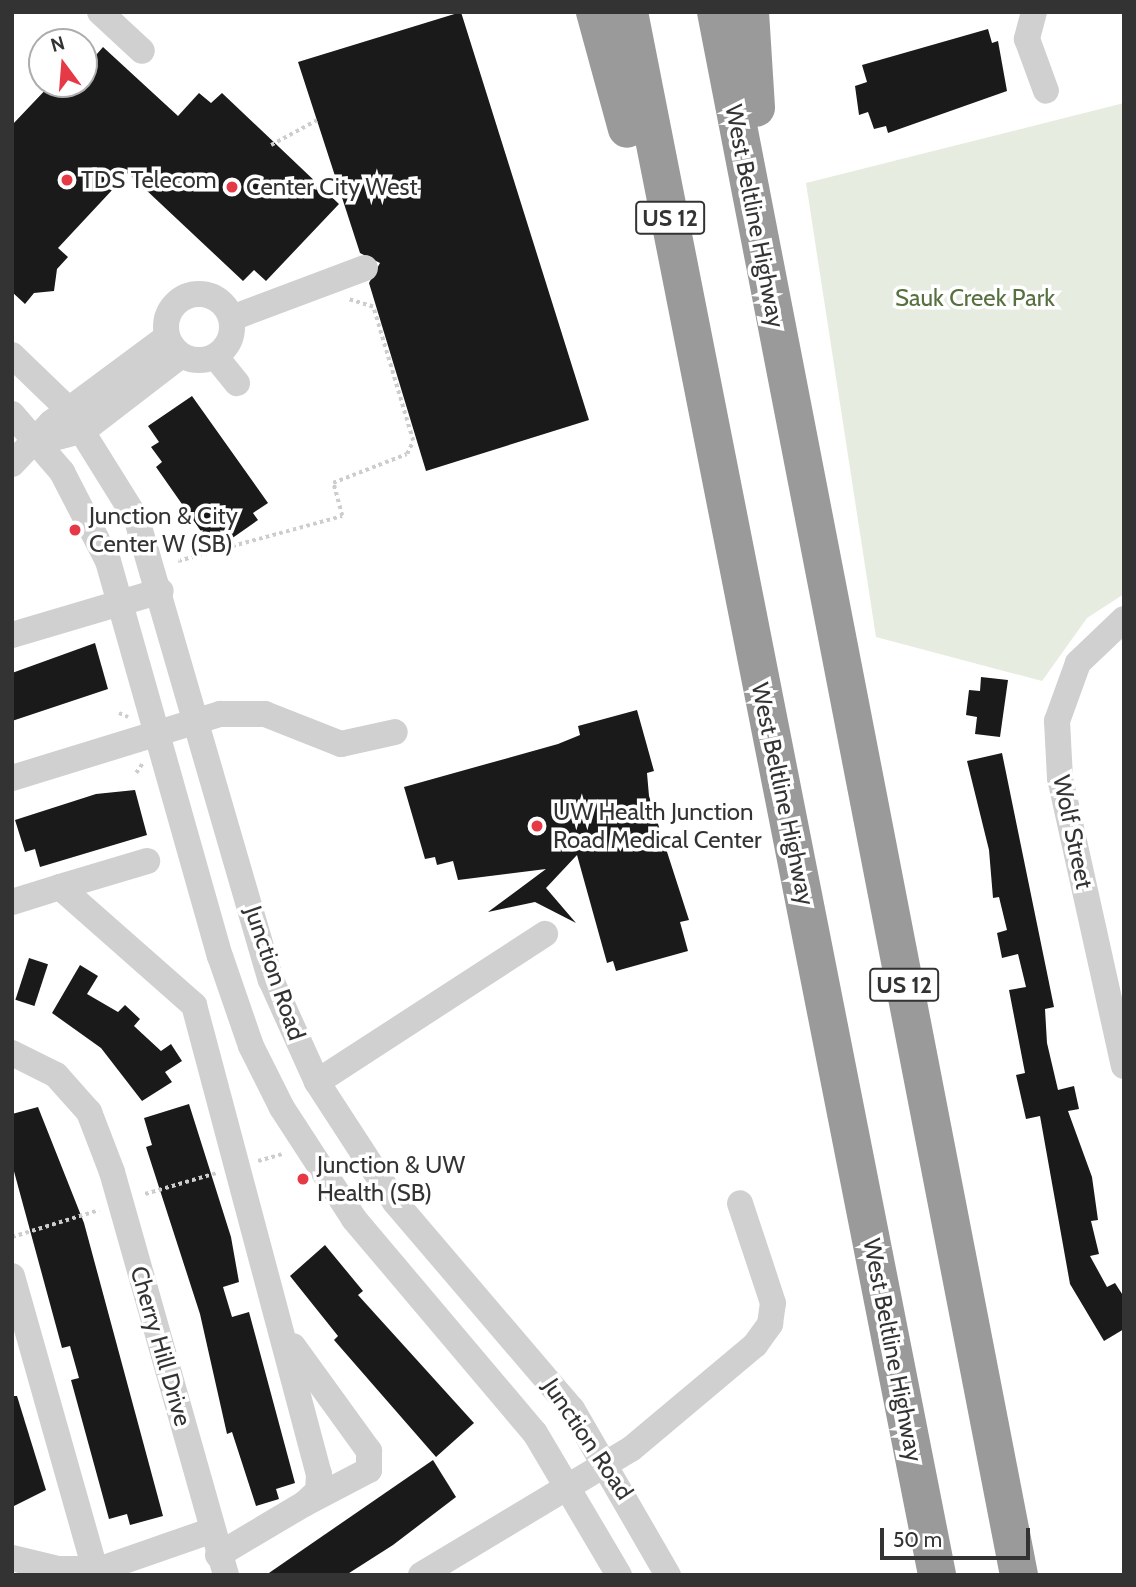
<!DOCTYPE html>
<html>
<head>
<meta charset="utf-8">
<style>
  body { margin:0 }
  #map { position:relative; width:1136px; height:1587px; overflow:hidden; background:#fff; font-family:Cabin,sans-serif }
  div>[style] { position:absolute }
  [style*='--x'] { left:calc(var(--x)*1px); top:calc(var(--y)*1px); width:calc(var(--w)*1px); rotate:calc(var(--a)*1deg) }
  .green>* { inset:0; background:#e6ecdf }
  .building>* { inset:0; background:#1a1a1a; transform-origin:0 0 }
  .path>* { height:3.5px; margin-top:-1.75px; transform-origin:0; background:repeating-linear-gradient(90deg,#cdcdcd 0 3.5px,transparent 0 7px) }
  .minor>* { height:26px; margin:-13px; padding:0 13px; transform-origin:13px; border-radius:13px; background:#d0d0d0 }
  .minor>.ring { margin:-13px; padding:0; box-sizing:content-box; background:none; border:26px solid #d0d0d0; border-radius:50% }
  .highway>* { height:38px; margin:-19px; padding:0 19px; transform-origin:19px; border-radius:19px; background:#9a9a9a }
  .dots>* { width:19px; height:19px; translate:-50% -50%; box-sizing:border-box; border:4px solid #fff; border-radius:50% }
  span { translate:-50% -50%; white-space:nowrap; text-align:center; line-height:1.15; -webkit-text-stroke:7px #fff; paint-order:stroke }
  .shield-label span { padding:2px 5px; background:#fff; border:2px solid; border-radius:5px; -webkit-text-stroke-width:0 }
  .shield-label { font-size:23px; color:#333; font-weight:700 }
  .poi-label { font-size:24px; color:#333 }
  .left { translate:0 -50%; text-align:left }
  .street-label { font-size:24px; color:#333 }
  .park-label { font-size:24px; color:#56703f }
  .frame { position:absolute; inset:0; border:14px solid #333; pointer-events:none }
  .north { position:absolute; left:28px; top:28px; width:70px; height:70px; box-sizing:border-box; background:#fff; border:2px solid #adadad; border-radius:50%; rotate:344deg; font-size:19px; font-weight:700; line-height:28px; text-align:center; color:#333 }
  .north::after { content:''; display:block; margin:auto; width:24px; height:32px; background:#e63946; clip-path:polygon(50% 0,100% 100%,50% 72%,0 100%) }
  .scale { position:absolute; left:880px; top:1528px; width:150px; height:32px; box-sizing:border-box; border:4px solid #333; border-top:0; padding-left:9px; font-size:21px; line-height:24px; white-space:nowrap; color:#333; -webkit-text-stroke:5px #fff; paint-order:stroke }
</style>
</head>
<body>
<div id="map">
  <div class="green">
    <div style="clip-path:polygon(1124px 103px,1124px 594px,1087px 618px,1042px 681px,876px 637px,806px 183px)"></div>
  </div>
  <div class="building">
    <div style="clip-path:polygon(461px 12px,589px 420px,426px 471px,369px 283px,380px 263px,360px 253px,298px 62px)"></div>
    <div style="clip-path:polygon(988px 29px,992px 43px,998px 41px,1007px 91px,888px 133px,886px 126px,874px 129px,868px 112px,859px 115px,855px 86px,867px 82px,862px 65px)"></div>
    <div style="clip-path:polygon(103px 47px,178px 116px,199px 93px,211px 103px,222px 93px,339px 204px,266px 281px,254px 270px,243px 281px,128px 173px,58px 248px,68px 257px,57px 269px,54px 291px,34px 293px,25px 304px,12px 292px,12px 125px,51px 84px,84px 84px,84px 69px)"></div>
    <div style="clip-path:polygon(192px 396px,268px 503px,253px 513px,258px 520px,231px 539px,226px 532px,210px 544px,156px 467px,162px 462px,151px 447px,159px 442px,148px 426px)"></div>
    <div style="clip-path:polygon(95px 643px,108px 689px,12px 721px,12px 673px)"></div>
    <div style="clip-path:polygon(981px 677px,1008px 680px,1000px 737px,975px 734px,977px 717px,966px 715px,969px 690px,980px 691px)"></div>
    <div style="clip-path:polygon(637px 710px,654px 771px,647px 773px,649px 796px,689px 920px,680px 922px,688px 951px,616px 971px,613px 961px,607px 963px,577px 855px,546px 888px,576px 923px,535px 902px,488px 912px,546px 869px,458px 880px,453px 861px,437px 865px,435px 857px,425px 859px,404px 787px,558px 744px,580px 735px,578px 726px)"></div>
    <div style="clip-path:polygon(1002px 753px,1054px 1007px,1045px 1009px,1047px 1043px,1058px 1090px,1074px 1086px,1079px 1109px,1068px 1111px,1092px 1177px,1098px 1220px,1091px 1221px,1099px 1254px,1090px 1256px,1107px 1287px,1115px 1283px,1124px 1297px,1124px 1329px,1104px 1341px,1070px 1284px,1040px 1116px,1026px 1119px,1016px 1075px,1025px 1073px,1009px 990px,1026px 987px,1018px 954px,1002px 958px,997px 933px,1007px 930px,999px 897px,993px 898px,989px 850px,967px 761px)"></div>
    <div style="clip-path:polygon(135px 790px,147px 835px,40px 867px,35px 849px,25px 852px,15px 820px,96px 794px)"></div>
    <div style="left:29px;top:958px;width:20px;height:44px;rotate:18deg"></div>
    <div style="clip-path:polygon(80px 965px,98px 976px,87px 994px,118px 1012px,125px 1005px,140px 1019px,134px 1026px,161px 1051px,171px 1044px,182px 1061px,165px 1072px,172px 1082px,142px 1101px,101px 1048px,52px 1013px)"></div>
    <div style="clip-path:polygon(189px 1104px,231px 1237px,239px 1282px,223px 1287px,232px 1317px,249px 1312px,295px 1483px,276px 1489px,279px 1499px,256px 1506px,232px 1432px,227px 1434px,200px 1314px,146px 1147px,152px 1145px,144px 1118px)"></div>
    <div style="clip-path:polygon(38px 1107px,84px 1223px,163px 1516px,130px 1525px,127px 1514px,109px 1519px,71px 1380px,79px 1378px,70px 1346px,62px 1348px,12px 1164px,12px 1114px)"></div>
    <div style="clip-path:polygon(325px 1245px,363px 1291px,358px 1295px,474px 1423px,436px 1457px,334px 1340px,338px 1336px,290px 1276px)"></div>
    <div style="clip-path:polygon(12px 1396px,17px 1396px,46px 1490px,12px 1507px)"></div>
    <div style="clip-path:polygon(433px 1460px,456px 1497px,393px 1545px,346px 1575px,266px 1575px)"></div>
  </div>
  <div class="path">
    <div style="--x:271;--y:145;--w:52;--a:-28.5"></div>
    <div style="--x:178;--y:561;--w:170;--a:-15.3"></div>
    <div style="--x:342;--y:516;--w:34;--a:-105"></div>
    <div style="--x:333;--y:483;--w:79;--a:-21.4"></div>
    <div style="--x:407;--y:454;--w:14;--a:-65"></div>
    <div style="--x:413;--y:441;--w:140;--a:-106.6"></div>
    <div style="--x:373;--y:307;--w:27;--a:-163"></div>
    <div style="--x:119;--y:713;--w:10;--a:24"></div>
    <div style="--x:136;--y:773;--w:11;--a:-56"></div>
    <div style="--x:258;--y:1161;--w:25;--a:-16"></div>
    <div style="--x:145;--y:1194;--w:75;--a:-16.3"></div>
    <div style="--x:12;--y:1237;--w:91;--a:-17.2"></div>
  </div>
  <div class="minor">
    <div style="--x:100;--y:12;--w:57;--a:42.9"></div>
    <div style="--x:1034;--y:12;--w:28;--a:105"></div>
    <div style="--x:1027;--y:39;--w:55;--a:69.9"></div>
    <div class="ring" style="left:166px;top:294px;width:40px;height:40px"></div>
    <div style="--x:232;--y:318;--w:142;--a:-20.6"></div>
    <div style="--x:12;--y:355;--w:78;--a:44"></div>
    <div style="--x:68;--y:409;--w:131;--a:58.1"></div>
    <div style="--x:137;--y:520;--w:479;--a:73.8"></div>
    <div style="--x:271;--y:980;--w:112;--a:65.7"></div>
    <div style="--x:317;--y:1082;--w:143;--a:57"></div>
    <div style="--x:395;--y:1202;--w:272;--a:49.5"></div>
    <div style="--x:572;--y:1409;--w:192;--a:60"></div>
    <div style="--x:215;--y:356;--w:35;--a:51"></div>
    <div style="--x:12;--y:414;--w:77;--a:49.2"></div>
    <div style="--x:62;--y:472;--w:100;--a:62.7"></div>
    <div style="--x:108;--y:561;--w:411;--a:74.2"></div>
    <div style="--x:220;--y:956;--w:95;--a:71"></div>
    <div style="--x:251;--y:1046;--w:69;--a:63.4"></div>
    <div style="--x:282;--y:1108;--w:132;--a:57"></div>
    <div style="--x:354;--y:1219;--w:280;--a:49.8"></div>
    <div style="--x:535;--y:1433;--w:165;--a:59.4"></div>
    <div style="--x:39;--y:442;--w:47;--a:-14.9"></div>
    <div style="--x:84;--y:430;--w:121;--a:-37.6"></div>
    <div style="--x:12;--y:464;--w:57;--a:-46.4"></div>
    <div style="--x:51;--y:423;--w:144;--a:-36.6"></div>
    <div style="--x:1124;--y:619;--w:64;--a:136.3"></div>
    <div style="--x:1078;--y:663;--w:62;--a:109.9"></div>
    <div style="--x:1057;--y:721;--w:57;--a:87"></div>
    <div style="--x:1060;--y:778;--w:295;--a:77.5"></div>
    <div style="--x:12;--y:635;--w:155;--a:-16.5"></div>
    <div style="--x:12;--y:778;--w:218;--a:-17.1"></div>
    <div style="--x:220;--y:714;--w:45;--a:0"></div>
    <div style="--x:265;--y:714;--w:82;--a:21.5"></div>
    <div style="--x:341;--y:744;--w:55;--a:-12.5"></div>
    <div style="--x:60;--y:887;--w:91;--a:-16.6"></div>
    <div style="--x:12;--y:902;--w:50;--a:-17.4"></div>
    <div style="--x:60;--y:887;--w:179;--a:41.4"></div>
    <div style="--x:194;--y:1005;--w:485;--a:75.1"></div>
    <div style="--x:319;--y:1474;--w:17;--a:93"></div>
    <div style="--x:318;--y:1491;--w:19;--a:137"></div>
    <div style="--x:304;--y:1504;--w:100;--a:149.3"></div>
    <div style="--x:12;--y:1053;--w:49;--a:26.6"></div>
    <div style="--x:56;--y:1075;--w:50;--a:48.3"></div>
    <div style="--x:89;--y:1112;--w:64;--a:69"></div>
    <div style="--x:112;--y:1172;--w:419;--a:74.2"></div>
    <div style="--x:317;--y:1082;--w:272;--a:-33"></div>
    <div style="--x:12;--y:1276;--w:305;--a:74.2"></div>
    <div style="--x:293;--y:1346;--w:130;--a:54.1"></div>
    <div style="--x:369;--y:1451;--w:19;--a:90"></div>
    <div style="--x:369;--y:1470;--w:71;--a:152.4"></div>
    <div style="--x:12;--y:1558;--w:47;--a:13.4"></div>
    <div style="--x:58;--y:1569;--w:43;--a:0"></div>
    <div style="--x:101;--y:1569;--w:115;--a:-19.2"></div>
    <div style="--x:421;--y:1575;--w:245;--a:-31"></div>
    <div style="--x:631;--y:1449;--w:162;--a:-40"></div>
    <div style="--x:755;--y:1345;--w:26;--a:-54"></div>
    <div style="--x:770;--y:1324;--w:21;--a:-82"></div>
    <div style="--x:773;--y:1303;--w:105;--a:-108.3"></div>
  </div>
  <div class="highway">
    <div style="--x:595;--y:12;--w:121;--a:74.7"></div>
    <div style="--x:629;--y:12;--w:1593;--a:78.85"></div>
    <div style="--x:716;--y:12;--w:1592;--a:79.03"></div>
    <div style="--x:750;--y:12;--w:96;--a:86.4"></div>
  </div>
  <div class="dots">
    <div style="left:67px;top:180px;background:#e63946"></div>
    <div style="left:232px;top:187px;background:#e63946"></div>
    <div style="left:75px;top:530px;background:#e63946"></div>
    <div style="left:537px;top:826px;background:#e63946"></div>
    <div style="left:303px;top:1179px;background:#e63946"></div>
  </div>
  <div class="shield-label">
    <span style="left:670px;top:218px">US 12</span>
    <span style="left:904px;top:985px">US 12</span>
  </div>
  <div class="poi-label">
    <span class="left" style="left:81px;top:180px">TDS Telecom</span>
    <span class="left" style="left:246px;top:187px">Center City West</span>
    <span class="left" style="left:89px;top:530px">Junction &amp; City<br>Center W (SB)</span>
    <span class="left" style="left:553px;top:826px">UW Health Junction<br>Road Medical Center</span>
    <span class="left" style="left:317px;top:1179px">Junction &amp; UW<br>Health (SB)</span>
  </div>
  <div class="street-label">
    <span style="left:755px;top:216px;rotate:79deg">West Beltline Highway</span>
    <span style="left:783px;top:794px;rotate:78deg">West Beltline Highway</span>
    <span style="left:1073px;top:832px;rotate:78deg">Wolf Street</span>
    <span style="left:275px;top:973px;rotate:71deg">Junction Road</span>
    <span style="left:161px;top:1346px;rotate:74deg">Cherry Hill Drive</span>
    <span style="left:893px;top:1350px;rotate:79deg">West Beltline Highway</span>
    <span style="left:588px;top:1439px;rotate:56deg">Junction Road</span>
  </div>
  <div class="park-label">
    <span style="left:975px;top:298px">Sauk Creek Park</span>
  </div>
  <div class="frame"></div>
  <div class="north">N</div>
  <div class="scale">50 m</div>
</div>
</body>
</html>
